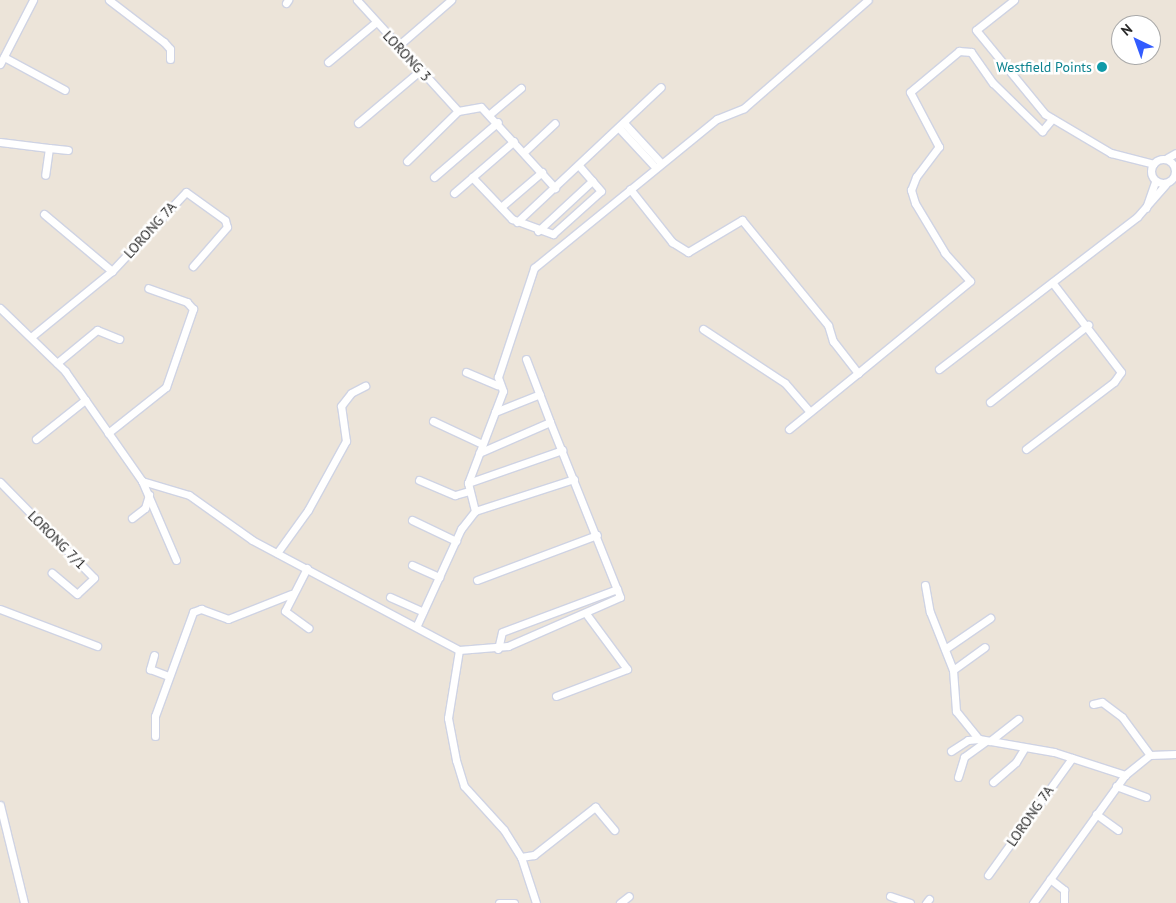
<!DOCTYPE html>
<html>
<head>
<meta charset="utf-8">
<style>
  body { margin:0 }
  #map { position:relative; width:1176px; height:903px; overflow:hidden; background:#ece4d9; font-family:"PT Sans",sans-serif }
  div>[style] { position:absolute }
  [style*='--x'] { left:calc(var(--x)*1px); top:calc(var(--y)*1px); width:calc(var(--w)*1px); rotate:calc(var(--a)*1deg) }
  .roads { filter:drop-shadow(1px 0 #cfd3e3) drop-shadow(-1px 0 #cfd3e3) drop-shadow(0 1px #cfd3e3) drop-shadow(0 -1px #cfd3e3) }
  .minor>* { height:7px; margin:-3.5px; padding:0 3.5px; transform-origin:3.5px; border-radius:3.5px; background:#fff }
  .minor>.ring { margin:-3.5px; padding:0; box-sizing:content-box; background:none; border:7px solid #fff; border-radius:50% }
  .dots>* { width:14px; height:14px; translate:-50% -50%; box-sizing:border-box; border:2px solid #fff; border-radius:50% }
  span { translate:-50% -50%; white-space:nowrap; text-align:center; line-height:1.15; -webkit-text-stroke:5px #fff; paint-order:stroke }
  .street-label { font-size:14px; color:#292929 }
  .culture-label { font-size:14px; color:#0d838f }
  .right { translate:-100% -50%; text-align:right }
  .north { position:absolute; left:1111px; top:15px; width:50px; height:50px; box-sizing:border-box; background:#fff; border:1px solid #a9a9a9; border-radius:50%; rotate:318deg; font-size:14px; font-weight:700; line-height:20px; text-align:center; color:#292929 }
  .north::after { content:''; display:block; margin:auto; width:18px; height:22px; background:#335cff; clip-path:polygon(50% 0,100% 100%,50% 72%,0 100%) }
</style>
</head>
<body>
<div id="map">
  <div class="roads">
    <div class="minor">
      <div style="--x:109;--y:0;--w:69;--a:37.4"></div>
      <div style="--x:164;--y:42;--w:9;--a:49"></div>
      <div style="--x:170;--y:49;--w:10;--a:90"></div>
      <div style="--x:357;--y:0;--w:150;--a:47.7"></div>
      <div style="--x:1014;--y:0;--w:48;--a:141.7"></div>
      <div style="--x:976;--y:30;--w:109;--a:50.6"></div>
      <div style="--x:1045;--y:114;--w:77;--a:30.6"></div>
      <div style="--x:1111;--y:153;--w:44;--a:14.3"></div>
      <div style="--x:286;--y:3;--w:4;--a:-56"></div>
      <div style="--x:399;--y:45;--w:69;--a:-40.9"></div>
      <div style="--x:4;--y:57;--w:69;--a:28.4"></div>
      <div style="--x:328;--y:62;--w:61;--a:-39.7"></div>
      <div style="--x:0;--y:64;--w:72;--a:-62.7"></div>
      <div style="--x:491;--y:113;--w:39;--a:-40"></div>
      <div style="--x:358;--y:123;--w:82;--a:-40.1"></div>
      <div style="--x:624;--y:123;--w:54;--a:47.2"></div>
      <div style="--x:619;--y:128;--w:54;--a:47.2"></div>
      <div style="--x:0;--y:142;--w:49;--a:7"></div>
      <div style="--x:49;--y:148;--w:27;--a:98"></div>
      <div style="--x:49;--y:148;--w:19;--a:6"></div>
      <div style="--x:524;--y:152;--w:42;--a:-43.1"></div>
      <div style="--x:1167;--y:158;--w:10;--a:-29"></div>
      <div class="ring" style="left:1151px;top:159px;width:17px;height:17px"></div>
      <div style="--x:407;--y:161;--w:71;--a:-44.4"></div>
      <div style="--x:458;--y:111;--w:23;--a:-10"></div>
      <div style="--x:481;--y:107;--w:110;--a:47.6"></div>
      <div style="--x:434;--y:177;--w:84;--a:-40.7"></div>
      <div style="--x:472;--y:177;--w:58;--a:46.4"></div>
      <div style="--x:512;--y:219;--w:44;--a:20.1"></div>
      <div style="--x:553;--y:234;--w:64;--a:-41.9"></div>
      <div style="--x:601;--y:191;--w:33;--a:-131"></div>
      <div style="--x:630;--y:189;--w:68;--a:51.6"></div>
      <div style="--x:672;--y:242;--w:19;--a:32"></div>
      <div style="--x:688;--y:252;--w:63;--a:-30.7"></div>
      <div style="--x:742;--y:220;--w:136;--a:50.7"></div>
      <div style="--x:828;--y:325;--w:17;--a:73"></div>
      <div style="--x:833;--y:341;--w:41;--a:52"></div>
      <div style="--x:858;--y:373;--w:89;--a:140.9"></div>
      <div style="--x:454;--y:193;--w:79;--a:-40.9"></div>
      <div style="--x:501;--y:207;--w:54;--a:-40.5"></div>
      <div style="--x:1146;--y:208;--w:28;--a:-71"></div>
      <div style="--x:44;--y:214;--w:89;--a:40"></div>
      <div style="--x:517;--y:222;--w:197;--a:-43.2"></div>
      <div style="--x:538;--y:231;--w:74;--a:-42.8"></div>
      <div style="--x:0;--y:308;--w:91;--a:44.1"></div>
      <div style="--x:65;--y:371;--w:134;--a:55"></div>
      <div style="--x:142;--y:481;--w:49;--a:16.6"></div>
      <div style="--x:189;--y:495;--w:77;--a:35.5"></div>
      <div style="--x:252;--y:540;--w:234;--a:28"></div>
      <div style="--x:459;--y:650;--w:49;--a:-4.7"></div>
      <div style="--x:508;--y:646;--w:122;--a:-23.6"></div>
      <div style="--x:620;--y:597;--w:188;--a:-111.8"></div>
      <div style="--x:550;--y:422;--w:77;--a:156.4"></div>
      <div style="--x:703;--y:329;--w:98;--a:33.4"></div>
      <div style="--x:785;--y:383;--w:38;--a:49"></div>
      <div style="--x:31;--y:337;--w:104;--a:-39.2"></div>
      <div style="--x:112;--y:271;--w:108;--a:-46.9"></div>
      <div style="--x:186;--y:192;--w:48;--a:35.7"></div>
      <div style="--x:225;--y:220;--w:7;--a:74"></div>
      <div style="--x:227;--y:227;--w:52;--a:131.1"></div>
      <div style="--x:526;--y:359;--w:67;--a:69.1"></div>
      <div style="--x:57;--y:363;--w:52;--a:-39.5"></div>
      <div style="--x:97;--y:330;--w:24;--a:22"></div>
      <div style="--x:939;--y:369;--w:250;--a:-37.5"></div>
      <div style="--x:1137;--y:217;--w:43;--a:-48.8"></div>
      <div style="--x:466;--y:372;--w:34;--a:23"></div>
      <div style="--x:858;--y:373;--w:145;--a:-39.4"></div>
      <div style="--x:970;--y:281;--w:38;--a:-132"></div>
      <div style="--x:945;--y:253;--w:58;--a:-121"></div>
      <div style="--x:915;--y:203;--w:14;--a:-107"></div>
      <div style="--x:911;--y:190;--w:14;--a:-69"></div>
      <div style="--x:916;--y:177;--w:38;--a:-53"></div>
      <div style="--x:939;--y:147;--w:62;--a:-117.8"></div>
      <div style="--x:910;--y:92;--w:64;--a:-39.9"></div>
      <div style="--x:959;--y:51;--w:12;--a:5"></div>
      <div style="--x:971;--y:52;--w:38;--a:55"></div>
      <div style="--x:993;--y:83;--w:69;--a:44.4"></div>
      <div style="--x:1042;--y:131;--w:16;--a:-50"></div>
      <div style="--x:990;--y:402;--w:125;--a:-38.2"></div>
      <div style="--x:495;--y:412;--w:48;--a:-21.8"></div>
      <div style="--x:433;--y:421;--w:54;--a:25.1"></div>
      <div style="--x:108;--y:433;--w:74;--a:-38.4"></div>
      <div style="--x:166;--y:387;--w:83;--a:-70.9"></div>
      <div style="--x:193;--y:309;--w:9;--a:-131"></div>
      <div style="--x:187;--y:302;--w:41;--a:-160.3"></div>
      <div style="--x:36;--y:439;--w:63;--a:-38.5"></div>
      <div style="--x:1026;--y:449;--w:111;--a:-37.3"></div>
      <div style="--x:1114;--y:382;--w:12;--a:-55"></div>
      <div style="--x:1121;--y:372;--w:113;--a:-127.5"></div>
      <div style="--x:419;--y:480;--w:39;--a:23"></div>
      <div style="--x:455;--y:495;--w:15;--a:-16"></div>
      <div style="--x:142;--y:481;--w:86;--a:66.7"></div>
      <div style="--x:0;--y:482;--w:134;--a:45.6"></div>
      <div style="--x:94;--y:578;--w:23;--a:137"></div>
      <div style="--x:77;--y:594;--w:33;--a:-140"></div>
      <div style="--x:468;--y:483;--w:100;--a:-19.3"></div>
      <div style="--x:475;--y:511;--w:104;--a:-17.9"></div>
      <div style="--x:132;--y:518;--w:16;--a:-38"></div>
      <div style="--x:145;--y:508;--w:14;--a:-73"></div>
      <div style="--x:412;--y:520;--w:49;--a:25.5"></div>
      <div style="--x:277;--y:553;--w:53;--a:-54.2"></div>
      <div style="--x:308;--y:510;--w:79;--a:-61.2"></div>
      <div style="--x:346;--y:441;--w:35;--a:-98"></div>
      <div style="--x:341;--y:406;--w:16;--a:-52"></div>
      <div style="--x:351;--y:393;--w:16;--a:-27"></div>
      <div style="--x:412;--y:565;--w:30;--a:24"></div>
      <div style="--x:307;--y:568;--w:48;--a:117.1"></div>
      <div style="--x:285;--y:611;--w:29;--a:36"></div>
      <div style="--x:477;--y:580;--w:128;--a:-20.6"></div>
      <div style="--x:925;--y:585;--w:27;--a:80"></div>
      <div style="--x:930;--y:612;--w:62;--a:68.4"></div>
      <div style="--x:953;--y:670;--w:41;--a:85.8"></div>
      <div style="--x:956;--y:711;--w:36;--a:51"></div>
      <div style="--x:979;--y:739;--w:76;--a:9.8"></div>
      <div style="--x:1054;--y:752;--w:75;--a:17.9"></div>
      <div style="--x:390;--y:597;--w:36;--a:24"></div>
      <div style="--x:0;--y:609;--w:104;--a:20.9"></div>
      <div style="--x:417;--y:625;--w:106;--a:-65.4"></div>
      <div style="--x:461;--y:529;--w:23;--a:-52"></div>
      <div style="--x:475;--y:511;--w:29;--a:-104"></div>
      <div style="--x:468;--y:483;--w:98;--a:-69.2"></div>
      <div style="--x:503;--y:391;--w:15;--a:-110"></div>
      <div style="--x:498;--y:377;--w:115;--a:-71.7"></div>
      <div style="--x:534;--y:268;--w:236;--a:-39.2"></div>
      <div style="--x:717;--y:119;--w:29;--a:-22"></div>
      <div style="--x:744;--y:108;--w:164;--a:-41.1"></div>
      <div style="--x:498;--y:649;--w:17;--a:-77"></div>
      <div style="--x:502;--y:632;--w:123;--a:-20.5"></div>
      <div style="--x:945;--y:649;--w:55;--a:-34.6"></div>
      <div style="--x:459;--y:650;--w:69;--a:99.2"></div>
      <div style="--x:448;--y:718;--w:43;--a:79.2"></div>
      <div style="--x:456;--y:760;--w:27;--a:73"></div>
      <div style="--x:464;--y:786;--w:59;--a:47.7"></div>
      <div style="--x:504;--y:830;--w:32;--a:58"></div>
      <div style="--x:521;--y:857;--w:48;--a:71.9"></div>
      <div style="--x:154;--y:655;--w:15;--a:106"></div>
      <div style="--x:150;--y:669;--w:19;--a:21"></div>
      <div style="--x:953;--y:670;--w:39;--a:-36"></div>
      <div style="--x:556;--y:696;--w:76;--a:-20.8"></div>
      <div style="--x:627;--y:669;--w:67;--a:-126.5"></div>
      <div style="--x:1093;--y:704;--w:9;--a:-13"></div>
      <div style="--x:1102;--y:702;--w:25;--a:37"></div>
      <div style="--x:1122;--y:717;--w:47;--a:53.6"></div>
      <div style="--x:155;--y:736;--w:20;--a:-90"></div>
      <div style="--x:155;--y:716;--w:111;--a:-69.9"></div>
      <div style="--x:193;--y:612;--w:9;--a:-21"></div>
      <div style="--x:201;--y:609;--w:29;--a:20"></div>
      <div style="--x:228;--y:619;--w:68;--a:-21.6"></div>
      <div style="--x:990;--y:741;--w:36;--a:-38"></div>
      <div style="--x:951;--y:751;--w:20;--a:-33"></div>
      <div style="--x:968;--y:740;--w:11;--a:-5"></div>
      <div style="--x:958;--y:777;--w:21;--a:-73"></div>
      <div style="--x:964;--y:757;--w:27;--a:-36"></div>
      <div style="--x:993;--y:782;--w:30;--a:-41"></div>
      <div style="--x:1016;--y:762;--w:17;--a:-59"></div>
      <div style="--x:1116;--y:786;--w:32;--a:20"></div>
      <div style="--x:0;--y:805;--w:101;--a:76.2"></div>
      <div style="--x:1096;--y:814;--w:27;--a:36"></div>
      <div style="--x:521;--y:857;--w:13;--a:-9"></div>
      <div style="--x:534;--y:855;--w:78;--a:-38.2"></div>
      <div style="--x:595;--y:807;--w:30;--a:50"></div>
      <div style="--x:988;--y:875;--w:144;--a:-54.3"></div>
      <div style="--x:1050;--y:879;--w:18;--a:38"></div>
      <div style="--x:1064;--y:890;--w:13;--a:90"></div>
      <div style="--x:890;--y:896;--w:21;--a:19"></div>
      <div style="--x:499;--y:903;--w:15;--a:0"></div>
      <div style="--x:620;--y:903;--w:11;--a:-38"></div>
      <div style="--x:926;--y:903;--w:5;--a:-53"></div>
      <div style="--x:1033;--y:903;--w:158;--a:-54.3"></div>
      <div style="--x:1125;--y:775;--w:32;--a:-39"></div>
      <div style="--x:1150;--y:755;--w:26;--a:-2"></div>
    </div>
  </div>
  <div class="dots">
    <div style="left:1102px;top:67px;background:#0f9aa8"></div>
  </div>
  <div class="street-label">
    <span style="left:407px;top:56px;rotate:47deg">LORONG 3</span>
    <span style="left:150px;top:230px;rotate:-48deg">LORONG 7A</span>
    <span style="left:57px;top:540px;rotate:45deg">LORONG 7/1</span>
    <span style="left:1030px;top:816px;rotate:-55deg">LORONG 7A</span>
  </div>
  <div class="culture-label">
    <span class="right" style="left:1092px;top:67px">Westfield Points</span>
  </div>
  <div class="north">N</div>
</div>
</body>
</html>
